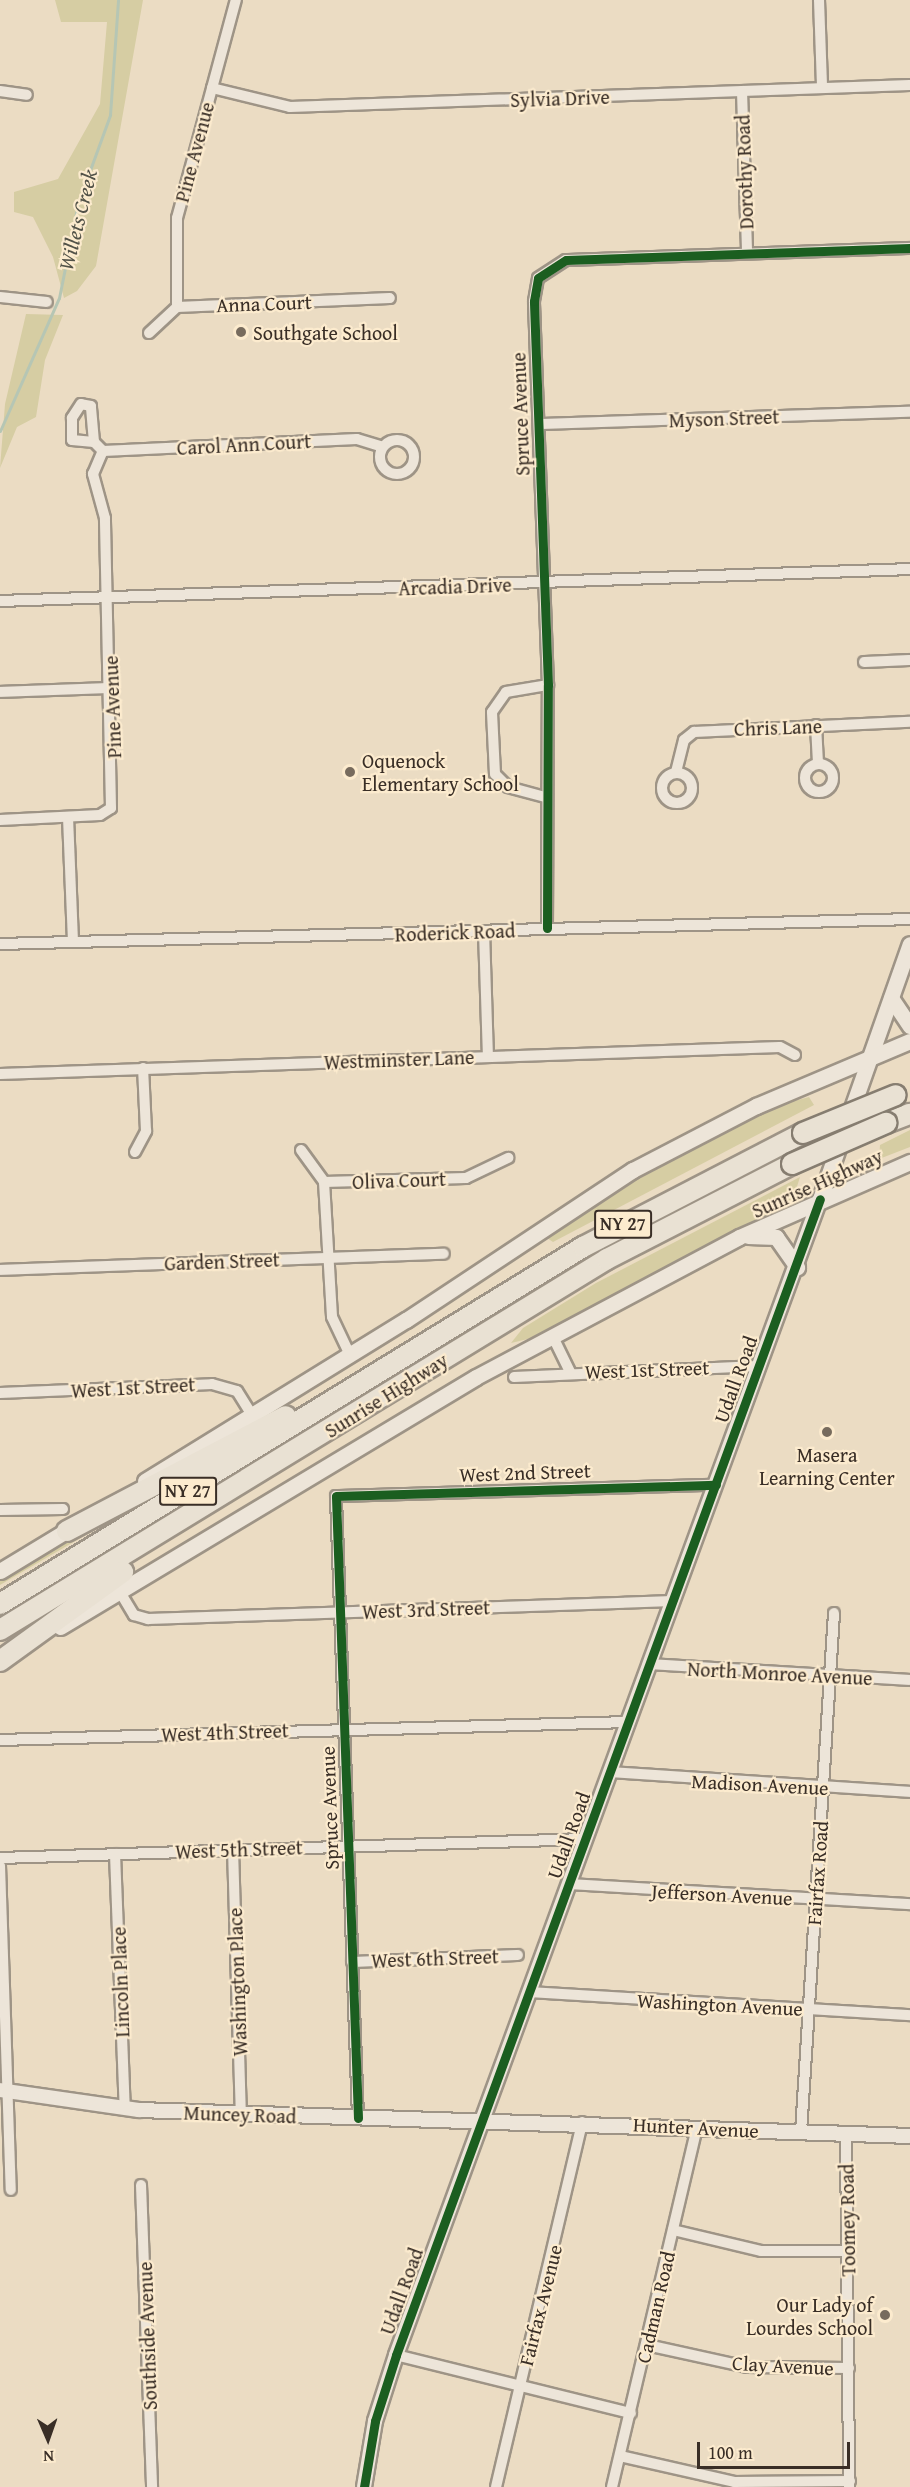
<!DOCTYPE html>
<html>
<head>
<meta charset="utf-8">
<style>
  body { margin:0 }
  #map { position:relative; width:910px; height:2487px; overflow:hidden; background:#ebdcc3; font-family:"Gentium Book Plus",serif }
  div>[style] { position:absolute }
  [style*='--x'] { left:calc(var(--x)*1px); top:calc(var(--y)*1px); width:calc(var(--w)*1px); rotate:calc(var(--a)*1deg) }
  .green>* { inset:0; background:#d6cda3 }
  .stream>* { height:3px; margin:-1.5px; padding:0 1.5px; transform-origin:1.5px; border-radius:1.5px; background:#b6c6b4 }
  .roads { filter:drop-shadow(2px 0 #9e9486) drop-shadow(-2px 0 #9e9486) drop-shadow(0 2px #9e9486) drop-shadow(0 -2px #9e9486) }
  .minor>* { height:10px; margin:-5px; padding:0 5px; transform-origin:5px; border-radius:5px; background:#ede5d9 }
  .minor>.ring { margin:-5px; padding:0; box-sizing:content-box; background:none; border:10px solid #ede5d9; border-radius:50% }
  .tertiary>* { height:14px; margin:-7px; padding:0 7px; transform-origin:7px; border-radius:7px; background:#ede5d9 }
  .secondary>* { height:15px; margin:-7.5px; padding:0 7.5px; transform-origin:7.5px; border-radius:7.5px; background:#ede5d9 }
  .motorway>* { height:20px; margin:-10px; padding:0 10px; transform-origin:10px; border-radius:10px; background:#e9e1d3 }
  .bridges { filter:drop-shadow(2px 0 #867d70) drop-shadow(-2px 0 #867d70) drop-shadow(0 2px #867d70) drop-shadow(0 -2px #867d70) }
  .motorway-bridge>* { height:20px; margin:-10px; padding:0 10px; transform-origin:10px; border-radius:10px; background:#e9e1d3 }
  .cycleway>* { height:9px; margin:-4.5px; padding:0 4.5px; transform-origin:4.5px; border-radius:4.5px; background:#1b5e20 }
  .dots>* { width:16px; height:16px; translate:-50% -50%; box-sizing:border-box; border:3px solid #fcebce; border-radius:50% }
  span { translate:-50% -50%; white-space:nowrap; text-align:center; line-height:1.15; -webkit-text-stroke:4.5px #fcebce; paint-order:stroke }
  .shield-label span { padding:2px 4px; background:#fcebce; border:2px solid; border-radius:4px; -webkit-text-stroke-width:0 }
  .shield-label { font-size:18px; color:#392e26; font-weight:700 }
  .street-label { font-size:20px; color:#392e26 }
  .poi-label { font-size:20px; color:#392e26 }
  .left { translate:0 -50%; text-align:left }
  .right { translate:-100% -50%; text-align:right }
  .water-label { font-size:21px; color:#525248; font-style:italic }
  .north { position:absolute; left:18px; top:2409px; width:60px; height:60px; -webkit-text-stroke:4px #fcebce; paint-order:stroke; rotate:178deg; font-size:16px; font-weight:700; line-height:24px; text-align:center; color:#392e26 }
  .north::after { content:''; display:block; margin:auto; width:21px; height:27px; background:#392e26; clip-path:polygon(50% 0,100% 100%,50% 72%,0 100%) }
  .scale { position:absolute; left:697px; top:2442px; width:153px; height:27px; box-sizing:border-box; border:3px solid #392e26; border-top:0; padding-left:8px; font-size:18px; line-height:21px; white-space:nowrap; color:#392e26; -webkit-text-stroke:4px #fcebce; paint-order:stroke }
</style>
</head>
<body>
<div id="map">
  <div class="green">
    <div style="clip-path:polygon(55px 0,143px 0,96px 266px,77px 291px,64px 298px,53px 257px,33px 217px,14px 212px,14px 192px,58px 179px,100px 104px,107px 22px,61px 22px)"></div>
    <div style="clip-path:polygon(26px 314px,63px 315px,45px 360px,36px 417px,17px 427px,0 468px,5px 404px)"></div>
    <div style="clip-path:polygon(809px 1097px,814px 1105px,553px 1242px,547px 1238px,651px 1165px,783px 1104px)"></div>
    <div style="clip-path:polygon(910px 1130px,910px 1147px,879px 1159px,880px 1145px)"></div>
    <div style="clip-path:polygon(800px 1177px,791px 1206px,532px 1338px,511px 1343px,523px 1328px,596px 1283px)"></div>
    <div style="clip-path:polygon(147px 1499px,0 1585px,0 1575px,105px 1514px)"></div>
  </div>
  <div class="stream">
    <div style="--x:0;--y:431;--w:145;--a:-66.1"></div>
    <div style="--x:59;--y:298;--w:97;--a:-78.7"></div>
    <div style="--x:78;--y:203;--w:94;--a:-70"></div>
    <div style="--x:110;--y:115;--w:115;--a:-86"></div>
  </div>
  <div class="roads">
    <div class="minor">
      <div style="--x:819;--y:0;--w:88;--a:88"></div>
      <div style="--x:212;--y:88;--w:80;--a:13.7"></div>
      <div style="--x:290;--y:107;--w:620;--a:-2.03"></div>
      <div style="--x:0;--y:91;--w:27;--a:8"></div>
      <div style="--x:742;--y:91;--w:162;--a:88.2"></div>
      <div style="--x:0;--y:297;--w:47;--a:6.1"></div>
      <div style="--x:177;--y:307;--w:89;--a:-90"></div>
      <div style="--x:177;--y:218;--w:226;--a:-74.9"></div>
      <div style="--x:149;--y:333;--w:38;--a:-43"></div>
      <div style="--x:177;--y:307;--w:213;--a:-2.4"></div>
      <div style="--x:539;--y:424;--w:371;--a:-1.9"></div>
      <div class="ring" style="left:380px;top:440px;width:24px;height:24px"></div>
      <div style="--x:103;--y:451;--w:254;--a:-2.7"></div>
      <div style="--x:357;--y:439;--w:27;--a:17"></div>
      <div style="--x:0;--y:601;--w:911;--a:-2.01"></div>
      <div style="--x:864;--y:662;--w:46;--a:-2.5"></div>
      <div style="--x:0;--y:692;--w:111;--a:-2.1"></div>
      <div style="--x:816;--y:725;--w:39;--a:87"></div>
      <div class="ring" style="left:805px;top:764px;width:18px;height:18px"></div>
      <div style="--x:676;--y:772;--w:33;--a:-76"></div>
      <div style="--x:684;--y:740;--w:13;--a:-39"></div>
      <div style="--x:694;--y:732;--w:216;--a:-2.7"></div>
      <div class="ring" style="left:662px;top:773px;width:20px;height:20px"></div>
      <div style="--x:545;--y:797;--w:38;--a:-165"></div>
      <div style="--x:508;--y:787;--w:18;--a:-135"></div>
      <div style="--x:495;--y:774;--w:62;--a:-92.8"></div>
      <div style="--x:492;--y:712;--w:24;--a:-55"></div>
      <div style="--x:506;--y:692;--w:43;--a:-9.5"></div>
      <div style="--x:68;--y:817;--w:125;--a:87.7"></div>
      <div style="--x:0;--y:820;--w:100;--a:-2.9"></div>
      <div style="--x:100;--y:815;--w:13;--a:-32"></div>
      <div style="--x:111;--y:808;--w:290;--a:-91.2"></div>
      <div style="--x:105;--y:518;--w:46;--a:-105.3"></div>
      <div style="--x:93;--y:474;--w:25;--a:-67"></div>
      <div style="--x:103;--y:451;--w:13;--a:-135"></div>
      <div style="--x:94;--y:442;--w:36;--a:-95"></div>
      <div style="--x:91;--y:406;--w:10;--a:-169"></div>
      <div style="--x:81;--y:404;--w:17;--a:123"></div>
      <div style="--x:72;--y:418;--w:22;--a:90"></div>
      <div style="--x:72;--y:440;--w:22;--a:5"></div>
      <div style="--x:547;--y:928;--w:243;--a:-89.8"></div>
      <div style="--x:548;--y:685;--w:384;--a:-92.1"></div>
      <div style="--x:534;--y:301;--w:23;--a:-80"></div>
      <div style="--x:538;--y:278;--w:33;--a:-33"></div>
      <div style="--x:566;--y:260;--w:344;--a:-2"></div>
      <div style="--x:484;--y:931;--w:124;--a:88.2"></div>
      <div style="--x:0;--y:944;--w:910;--a:-1.57"></div>
      <div style="--x:0;--y:1074;--w:780;--a:-1.98"></div>
      <div style="--x:780;--y:1047;--w:17;--a:28"></div>
      <div style="--x:301;--y:1150;--w:39;--a:54"></div>
      <div style="--x:135;--y:1152;--w:24;--a:-62"></div>
      <div style="--x:146;--y:1131;--w:63;--a:-92.7"></div>
      <div style="--x:324;--y:1182;--w:142;--a:-1.6"></div>
      <div style="--x:466;--y:1178;--w:47;--a:-25.5"></div>
      <div style="--x:324;--y:1182;--w:135;--a:86.6"></div>
      <div style="--x:332;--y:1317;--w:42;--a:64.7"></div>
      <div style="--x:0;--y:1270;--w:444;--a:-2.1"></div>
      <div style="--x:553;--y:1337;--w:39;--a:64"></div>
      <div style="--x:514;--y:1377;--w:245;--a:-2.6"></div>
      <div style="--x:0;--y:1393;--w:212;--a:-2.4"></div>
      <div style="--x:212;--y:1384;--w:26;--a:16"></div>
      <div style="--x:237;--y:1391;--w:28;--a:58"></div>
      <div style="--x:0;--y:1510;--w:63;--a:-0.9"></div>
      <div style="--x:120;--y:1592;--w:27;--a:59"></div>
      <div style="--x:134;--y:1615;--w:15;--a:16"></div>
      <div style="--x:148;--y:1619;--w:525;--a:-1.96"></div>
      <div style="--x:650;--y:1664;--w:260;--a:3.5"></div>
      <div style="--x:0;--y:1740;--w:629;--a:-1.64"></div>
      <div style="--x:611;--y:1772;--w:300;--a:3.8"></div>
      <div style="--x:233;--y:1849;--w:265;--a:88.3"></div>
      <div style="--x:115;--y:1854;--w:255;--a:87.8"></div>
      <div style="--x:0;--y:1858;--w:586;--a:-1.86"></div>
      <div style="--x:0;--y:1866;--w:324;--a:88.1"></div>
      <div style="--x:570;--y:1884;--w:341;--a:3.4"></div>
      <div style="--x:352;--y:1962;--w:166;--a:-2.4"></div>
      <div style="--x:530;--y:1992;--w:381;--a:3.5"></div>
      <div style="--x:358;--y:2118;--w:622;--a:-92.03"></div>
      <div style="--x:336;--y:1496;--w:380;--a:-1.7"></div>
      <div style="--x:801;--y:2132;--w:520;--a:-86.36"></div>
      <div style="--x:846;--y:2133;--w:354;--a:89.5"></div>
      <div style="--x:141;--y:2185;--w:302;--a:87.9"></div>
      <div style="--x:673;--y:2230;--w:90;--a:13.4"></div>
      <div style="--x:761;--y:2251;--w:86;--a:0"></div>
      <div style="--x:647;--y:2345;--w:102;--a:12.4"></div>
      <div style="--x:747;--y:2367;--w:102;--a:0.6"></div>
      <div style="--x:396;--y:2355;--w:242;--a:13.9"></div>
      <div style="--x:620;--y:2456;--w:117;--a:12.8"></div>
      <div style="--x:734;--y:2482;--w:116;--a:-0.5"></div>
      <div style="--x:496;--y:2487;--w:375;--a:-76.7"></div>
      <div style="--x:612;--y:2487;--w:370;--a:-76.7"></div>
    </div>
    <div class="tertiary">
      <div style="--x:0;--y:2090;--w:140;--a:8.2"></div>
      <div style="--x:139;--y:2110;--w:771;--a:1.93"></div>
      <div style="--x:364;--y:2487;--w:67;--a:-80.5"></div>
      <div style="--x:375;--y:2421;--w:69;--a:-72.3"></div>
      <div style="--x:396;--y:2355;--w:1231;--a:-69.86"></div>
    </div>
    <div class="secondary">
      <div style="--x:891;--y:998;--w:34;--a:56"></div>
      <div style="--x:820;--y:1199;--w:270;--a:-70.6"></div>
      <div style="--x:748;--y:1236;--w:28;--a:2"></div>
      <div style="--x:776;--y:1237;--w:37;--a:55"></div>
      <div style="--x:145;--y:1481;--w:307;--a:-31.7"></div>
      <div style="--x:406;--y:1320;--w:272;--a:-33.5"></div>
      <div style="--x:633;--y:1170;--w:139;--a:-27.5"></div>
      <div style="--x:756;--y:1106;--w:167;--a:-22.9"></div>
      <div style="--x:0;--y:1571;--w:87;--a:-31.3"></div>
      <div style="--x:60;--y:1627;--w:485;--a:-31"></div>
      <div style="--x:476;--y:1377;--w:298;--a:-28"></div>
      <div style="--x:739;--y:1237;--w:187;--a:-23.7"></div>
    </div>
    <div class="motorway">
      <div style="--x:886;--y:1123;--w:26;--a:-21"></div>
      <div style="--x:67;--y:1531;--w:247;--a:-27.7"></div>
      <div style="--x:0;--y:1604;--w:684;--a:-31.48"></div>
      <div style="--x:583;--y:1247;--w:248;--a:-27.4"></div>
      <div style="--x:0;--y:1630;--w:711;--a:-31.43"></div>
      <div style="--x:607;--y:1259;--w:208;--a:-27.2"></div>
      <div style="--x:0;--y:1661;--w:152;--a:-35.9"></div>
    </div>
  </div>
  <div class="bridges">
    <div class="motorway-bridge">
      <div style="--x:803;--y:1133;--w:100;--a:-22.2"></div>
      <div style="--x:792;--y:1164;--w:103;--a:-23.6"></div>
    </div>
  </div>
  <div class="cycleway">
    <div style="--x:547;--y:928;--w:243;--a:-89.8"></div>
    <div style="--x:548;--y:685;--w:384;--a:-92.1"></div>
    <div style="--x:534;--y:301;--w:23;--a:-80"></div>
    <div style="--x:538;--y:278;--w:33;--a:-33"></div>
    <div style="--x:566;--y:260;--w:344;--a:-2"></div>
    <div style="--x:358;--y:2118;--w:622;--a:-92.03"></div>
    <div style="--x:336;--y:1496;--w:380;--a:-1.7"></div>
    <div style="--x:364;--y:2487;--w:67;--a:-80.5"></div>
    <div style="--x:375;--y:2421;--w:69;--a:-72.3"></div>
    <div style="--x:396;--y:2355;--w:1231;--a:-69.86"></div>
  </div>
  <div class="dots">
    <div style="left:241px;top:332px;background:#776b5d"></div>
    <div style="left:350px;top:772px;background:#776b5d"></div>
    <div style="left:827px;top:1432px;background:#776b5d"></div>
    <div style="left:885px;top:2315px;background:#776b5d"></div>
  </div>
  <div class="shield-label">
    <span style="left:623px;top:1224px">NY 27</span>
    <span style="left:188px;top:1491px">NY 27</span>
  </div>
  <div class="street-label">
    <span style="left:560px;top:98px;rotate:-2deg">Sylvia Drive</span>
    <span style="left:194px;top:152px;rotate:-75deg">Pine Avenue</span>
    <span style="left:744px;top:172px;rotate:-92deg">Dorothy Road</span>
    <span style="left:264px;top:303px;rotate:-2deg">Anna Court</span>
    <span style="left:520px;top:414px;rotate:-92deg">Spruce Avenue</span>
    <span style="left:724px;top:418px;rotate:-2deg">Myson Street</span>
    <span style="left:244px;top:444px;rotate:-3deg">Carol Ann Court</span>
    <span style="left:455px;top:586px;rotate:-2deg">Arcadia Drive</span>
    <span style="left:112px;top:707px;rotate:-92deg">Pine Avenue</span>
    <span style="left:778px;top:727px;rotate:-2deg">Chris Lane</span>
    <span style="left:455px;top:932px;rotate:-2deg">Roderick Road</span>
    <span style="left:399px;top:1059px;rotate:-2deg">Westminster Lane</span>
    <span style="left:399px;top:1180px;rotate:-2deg">Oliva Court</span>
    <span style="left:817px;top:1183px;rotate:-24deg">Sunrise Highway</span>
    <span style="left:222px;top:1261px;rotate:-2deg">Garden Street</span>
    <span style="left:647px;top:1369px;rotate:-2deg">West 1st Street</span>
    <span style="left:735px;top:1379px;rotate:-70deg">Udall Road</span>
    <span style="left:133px;top:1387px;rotate:-3deg">West 1st Street</span>
    <span style="left:386px;top:1395px;rotate:-32deg">Sunrise Highway</span>
    <span style="left:525px;top:1472px;rotate:-2deg">West 2nd Street</span>
    <span style="left:426px;top:1609px;rotate:-2deg">West 3rd Street</span>
    <span style="left:780px;top:1673px;rotate:3deg">North Monroe Avenue</span>
    <span style="left:225px;top:1732px;rotate:-2deg">West 4th Street</span>
    <span style="left:760px;top:1784px;rotate:3deg">Madison Avenue</span>
    <span style="left:329px;top:1808px;rotate:-92deg">Spruce Avenue</span>
    <span style="left:568px;top:1835px;rotate:-70deg">Udall Road</span>
    <span style="left:239px;top:1849px;rotate:-2deg">West 5th Street</span>
    <span style="left:817px;top:1873px;rotate:-86deg">Fairfax Road</span>
    <span style="left:722px;top:1894px;rotate:3deg">Jefferson Avenue</span>
    <span style="left:435px;top:1958px;rotate:-2deg">West 6th Street</span>
    <span style="left:120px;top:1982px;rotate:-92deg">Lincoln Place</span>
    <span style="left:237px;top:1982px;rotate:-92deg">Washington Place</span>
    <span style="left:720px;top:2004px;rotate:3deg">Washington Avenue</span>
    <span style="left:240px;top:2114px;rotate:2deg">Muncey Road</span>
    <span style="left:696px;top:2127px;rotate:3deg">Hunter Avenue</span>
    <span style="left:847px;top:2220px;rotate:-91deg">Toomey Road</span>
    <span style="left:401px;top:2291px;rotate:-70deg">Udall Road</span>
    <span style="left:540px;top:2305px;rotate:-76deg">Fairfax Avenue</span>
    <span style="left:655px;top:2307px;rotate:-77deg">Cadman Road</span>
    <span style="left:147px;top:2336px;rotate:-92deg">Southside Avenue</span>
    <span style="left:783px;top:2365px;rotate:3deg">Clay Avenue</span>
  </div>
  <div class="poi-label">
    <span class="left" style="left:253px;top:332px">Southgate School</span>
    <span class="left" style="left:362px;top:772px">Oquenock<br>Elementary School</span>
    <span style="left:827px;top:1466px">Masera<br>Learning Center</span>
    <span class="right" style="left:873px;top:2316px">Our Lady of<br>Lourdes School</span>
  </div>
  <div class="water-label">
    <span style="left:78px;top:220px;rotate:-76deg">Willets Creek</span>
  </div>
  <div class="north">N</div>
  <div class="scale">100 m</div>
</div>
</body>
</html>
